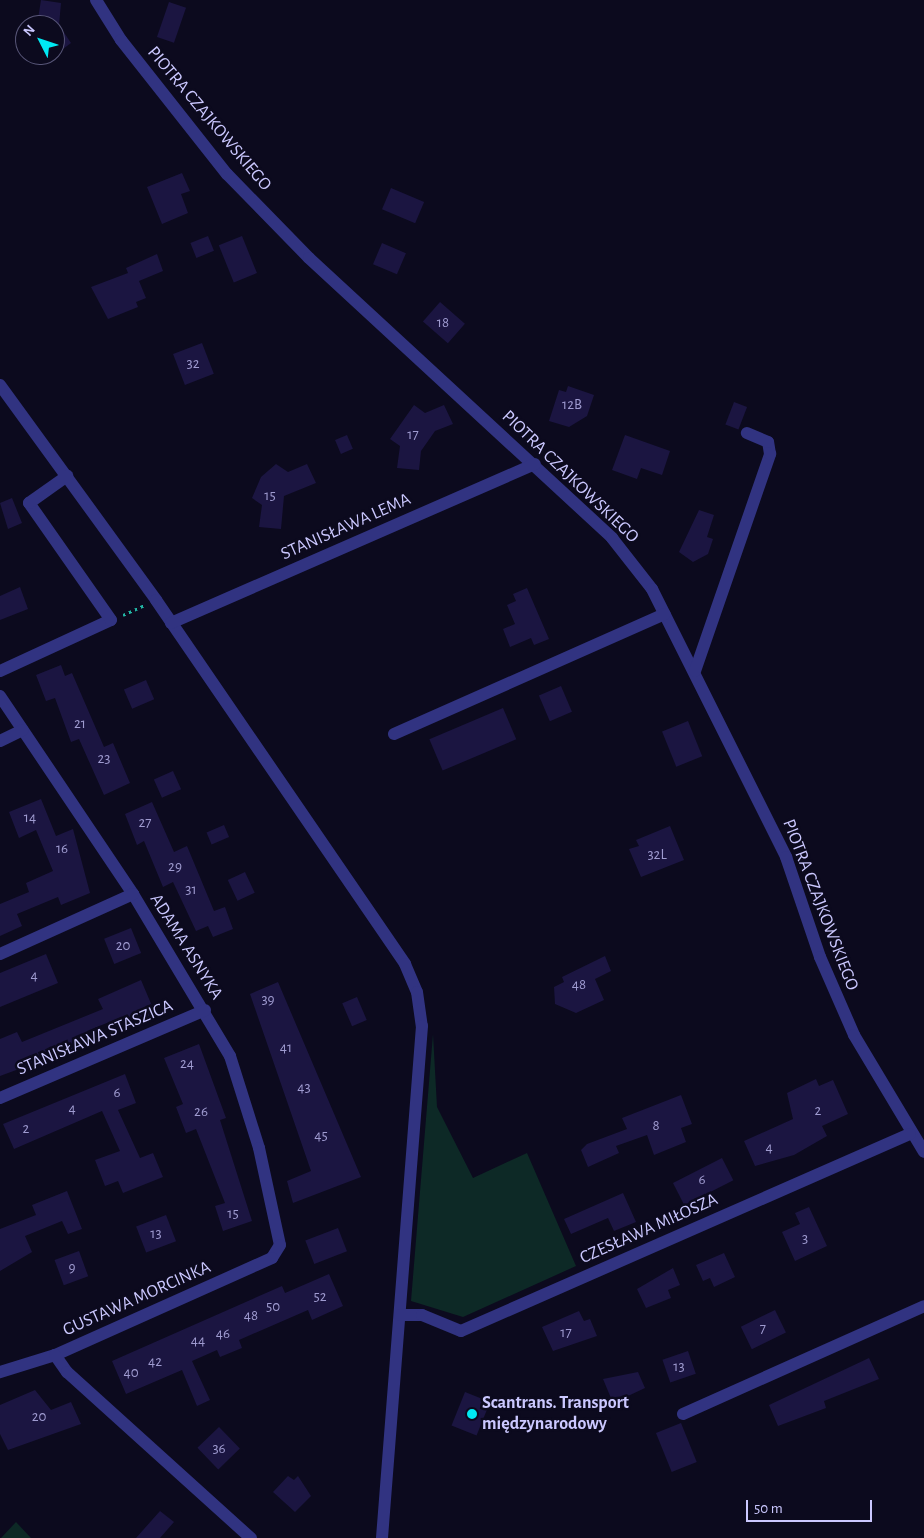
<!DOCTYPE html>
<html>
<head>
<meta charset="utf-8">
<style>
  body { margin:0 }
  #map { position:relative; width:924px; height:1538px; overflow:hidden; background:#0c0a1e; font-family:"Alegreya Sans",sans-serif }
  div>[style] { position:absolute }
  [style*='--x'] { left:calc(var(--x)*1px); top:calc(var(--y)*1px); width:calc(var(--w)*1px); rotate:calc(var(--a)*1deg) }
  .green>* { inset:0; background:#0d2926 }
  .building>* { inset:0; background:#1b1541; transform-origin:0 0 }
  .path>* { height:3px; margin-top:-1.5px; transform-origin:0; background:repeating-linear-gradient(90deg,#23b7a6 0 2.5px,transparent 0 6.5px) }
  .minor>* { height:12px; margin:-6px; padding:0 6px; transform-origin:6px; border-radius:6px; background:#313381 }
  .dots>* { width:14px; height:14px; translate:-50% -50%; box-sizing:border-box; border:2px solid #0c0a1e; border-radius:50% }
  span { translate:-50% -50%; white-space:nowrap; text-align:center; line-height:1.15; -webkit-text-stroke:5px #0c0a1e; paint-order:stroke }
  .number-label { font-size:15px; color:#9f9bd0 }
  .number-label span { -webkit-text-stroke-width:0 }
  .street-label { font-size:18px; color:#cbc8ff }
  .poi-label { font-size:18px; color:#cbc8ff; font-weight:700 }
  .left { translate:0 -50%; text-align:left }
  .north { position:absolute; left:15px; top:15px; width:50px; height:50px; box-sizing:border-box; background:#0c0a1e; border:1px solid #585678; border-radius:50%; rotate:311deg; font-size:14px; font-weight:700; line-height:20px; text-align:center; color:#cbc8ff }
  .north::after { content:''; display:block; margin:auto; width:18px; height:22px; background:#00e9f3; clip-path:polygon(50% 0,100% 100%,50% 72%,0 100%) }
  .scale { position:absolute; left:746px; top:1500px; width:126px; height:22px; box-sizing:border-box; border:2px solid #cbc8ff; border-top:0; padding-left:6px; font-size:15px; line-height:18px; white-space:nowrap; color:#cbc8ff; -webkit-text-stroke:4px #0c0a1e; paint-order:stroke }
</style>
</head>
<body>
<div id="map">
  <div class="green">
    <div style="clip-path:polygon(433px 1034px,437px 1107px,473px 1178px,527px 1153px,576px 1266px,463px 1317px,411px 1301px)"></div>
    <div style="clip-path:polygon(16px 1522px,31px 1538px,1px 1538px)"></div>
  </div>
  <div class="building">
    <div style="clip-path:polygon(41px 0,61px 3px,59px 25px,71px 43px,55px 55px,55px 25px,37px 25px)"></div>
    <div style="left:169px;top:2px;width:18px;height:37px;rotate:19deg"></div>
    <div style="clip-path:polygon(182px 173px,190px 191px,181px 194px,188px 213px,162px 224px,147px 187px)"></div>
    <div style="left:391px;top:188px;width:36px;height:23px;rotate:23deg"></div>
    <div style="left:208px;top:236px;width:16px;height:19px;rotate:68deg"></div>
    <div style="left:242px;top:236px;width:40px;height:25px;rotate:68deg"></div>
    <div style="left:382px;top:243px;width:26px;height:23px;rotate:23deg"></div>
    <div style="clip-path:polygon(157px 254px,163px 271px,139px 281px,146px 298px,136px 302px,138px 307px,108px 319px,91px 287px,128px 273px,126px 268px)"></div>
    <div style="left:440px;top:302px;width:33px;height:26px;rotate:41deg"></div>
    <div style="left:202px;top:343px;width:33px;height:31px;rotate:69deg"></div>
    <div style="clip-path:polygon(568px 386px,594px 395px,587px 416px,569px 427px,549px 421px,559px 390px,566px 392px)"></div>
    <div style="left:734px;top:402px;width:14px;height:24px;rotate:21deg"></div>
    <div style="clip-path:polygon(414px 405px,425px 413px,444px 405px,453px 424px,435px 431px,421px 451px,419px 470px,397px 468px,400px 446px,390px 439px)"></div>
    <div style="left:347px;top:435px;width:15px;height:13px;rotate:67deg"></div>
    <div style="clip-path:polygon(625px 435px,670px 451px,662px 475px,641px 468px,637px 479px,612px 470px)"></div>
    <div style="clip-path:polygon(276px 464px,288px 472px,307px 464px,316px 483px,284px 496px,281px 529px,259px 527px,262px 505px,252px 498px,261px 477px)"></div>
    <div style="clip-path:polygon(12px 498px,22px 523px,8px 529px,0 503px)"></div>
    <div style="clip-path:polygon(699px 510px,714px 515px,707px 537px,713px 539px,708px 554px,693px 562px,679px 552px)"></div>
    <div style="clip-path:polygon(20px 587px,28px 609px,0 620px,0 596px)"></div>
    <div style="clip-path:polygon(527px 588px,549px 639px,534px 645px,531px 638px,510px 647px,503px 629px,515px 624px,507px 605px,516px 601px,513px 594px)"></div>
    <div style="clip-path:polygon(61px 665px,65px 676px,72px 673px,104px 747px,113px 743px,130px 783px,104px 795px,79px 739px,71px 742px,55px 698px,46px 701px,36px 675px)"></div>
    <div style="left:146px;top:680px;width:21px;height:24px;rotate:67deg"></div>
    <div style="left:561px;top:686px;width:28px;height:24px;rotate:67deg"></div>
    <div style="left:503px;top:708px;width:34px;height:80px;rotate:67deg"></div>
    <div style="left:688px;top:721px;width:38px;height:28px;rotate:68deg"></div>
    <div style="left:173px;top:771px;width:20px;height:21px;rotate:66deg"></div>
    <div style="clip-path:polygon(41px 799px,56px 836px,73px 829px,90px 893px,61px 905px,58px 897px,17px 914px,22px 926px,0 936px,0 904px,29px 892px,26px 883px,53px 871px,36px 830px,19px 838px,9px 812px)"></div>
    <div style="clip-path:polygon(152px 802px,174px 852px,187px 846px,214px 911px,225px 907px,233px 929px,213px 937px,208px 926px,196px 931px,173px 882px,163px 887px,144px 841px,137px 845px,125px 814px)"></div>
    <div style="left:224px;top:825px;width:13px;height:19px;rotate:67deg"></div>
    <div style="clip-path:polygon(670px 826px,684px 860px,641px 877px,629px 849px,639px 846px,636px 840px)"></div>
    <div style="left:245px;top:872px;width:23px;height:19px;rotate:65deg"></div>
    <div style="left:131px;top:928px;width:27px;height:29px;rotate:68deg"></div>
    <div style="clip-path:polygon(46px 954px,58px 983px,0 1007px,0 973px)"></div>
    <div style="clip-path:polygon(605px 956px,611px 971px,595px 979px,604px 1000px,576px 1013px,555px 1004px,554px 987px,564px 982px,562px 977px)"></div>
    <div style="clip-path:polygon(141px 980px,155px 1013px,127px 1025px,124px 1016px,87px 1031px,92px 1042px,0 1076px,0 1039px,17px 1032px,22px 1042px,103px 1009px,98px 999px)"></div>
    <div style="clip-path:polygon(278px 982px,361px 1177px,293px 1203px,287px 1181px,311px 1171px,250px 994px)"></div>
    <div style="left:357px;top:997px;width:25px;height:16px;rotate:67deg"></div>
    <div style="clip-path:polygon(199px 1044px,226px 1118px,220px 1120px,252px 1221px,223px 1231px,215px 1206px,225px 1203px,196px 1129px,186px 1133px,176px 1107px,183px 1104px,164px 1058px)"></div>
    <div style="clip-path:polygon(125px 1074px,136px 1103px,118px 1110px,140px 1158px,153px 1153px,163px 1177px,123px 1193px,118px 1181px,105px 1186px,95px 1160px,120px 1151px,102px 1111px,14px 1149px,3px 1124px)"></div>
    <div style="clip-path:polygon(816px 1079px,819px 1086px,833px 1080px,848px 1114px,822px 1126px,827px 1136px,794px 1155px,755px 1166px,744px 1141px,793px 1119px,787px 1093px)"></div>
    <div style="clip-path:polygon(681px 1095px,692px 1124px,681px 1128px,686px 1142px,654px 1155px,647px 1135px,616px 1146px,619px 1153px,588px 1167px,581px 1150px,587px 1144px,627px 1129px,622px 1118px)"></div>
    <div style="left:722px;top:1158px;width:25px;height:55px;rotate:63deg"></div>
    <div style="clip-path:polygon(67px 1191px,82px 1229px,68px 1234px,62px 1221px,25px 1236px,32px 1252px,0 1271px,0 1229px,36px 1215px,32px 1205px)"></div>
    <div style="clip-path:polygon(623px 1193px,636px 1222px,614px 1231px,608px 1218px,571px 1234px,564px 1219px)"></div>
    <div style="clip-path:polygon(809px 1207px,827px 1246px,795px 1261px,782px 1232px,800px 1224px,795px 1213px)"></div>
    <div style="left:166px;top:1215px;width:28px;height:32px;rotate:69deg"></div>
    <div style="left:338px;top:1228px;width:25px;height:35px;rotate:69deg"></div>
    <div style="left:79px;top:1251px;width:27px;height:26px;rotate:70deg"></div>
    <div style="clip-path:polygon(724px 1253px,735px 1277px,714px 1287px,710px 1278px,703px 1281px,696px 1265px)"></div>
    <div style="clip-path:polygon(673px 1268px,680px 1285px,668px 1290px,671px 1298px,646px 1308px,637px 1289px)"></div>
    <div style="clip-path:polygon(329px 1274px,343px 1306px,312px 1320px,308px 1310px,239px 1340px,242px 1348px,220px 1357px,217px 1350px,192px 1361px,210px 1400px,197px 1406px,182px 1370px,126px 1394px,112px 1361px,282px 1286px,285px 1293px)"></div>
    <div style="left:775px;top:1310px;width:25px;height:38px;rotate:64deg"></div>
    <div style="clip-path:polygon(579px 1311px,584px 1321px,590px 1319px,597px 1336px,553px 1351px,542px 1327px)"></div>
    <div style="left:688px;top:1351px;width:24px;height:27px;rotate:71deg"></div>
    <div style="clip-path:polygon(869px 1358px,879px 1379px,824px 1401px,826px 1408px,778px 1426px,769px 1405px)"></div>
    <div style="clip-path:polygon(638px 1372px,645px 1388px,613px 1403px,603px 1379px)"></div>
    <div style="clip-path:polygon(35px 1390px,51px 1410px,71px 1402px,81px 1424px,8px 1450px,0 1434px,0 1405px)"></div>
    <div style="left:465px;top:1392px;width:27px;height:36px;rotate:22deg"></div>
    <div style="left:681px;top:1423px;width:42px;height:27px;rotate:68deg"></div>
    <div style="left:219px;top:1427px;width:30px;height:30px;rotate:46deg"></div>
    <div style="clip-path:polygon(288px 1476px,294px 1480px,298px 1476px,311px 1496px,295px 1512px,273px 1492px)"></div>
    <div style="clip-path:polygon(160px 1511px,174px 1522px,160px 1538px,136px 1538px)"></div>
  </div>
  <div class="path">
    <div style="--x:123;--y:615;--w:23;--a:-25"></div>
  </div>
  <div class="minor">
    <div style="--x:96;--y:0;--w:47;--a:58"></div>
    <div style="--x:121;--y:40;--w:171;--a:51.7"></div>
    <div style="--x:227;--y:174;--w:117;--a:45.7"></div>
    <div style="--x:309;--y:258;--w:413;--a:42.7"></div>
    <div style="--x:612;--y:538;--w:65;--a:51.9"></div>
    <div style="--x:652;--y:589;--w:300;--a:63.4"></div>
    <div style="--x:786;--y:857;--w:106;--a:71.2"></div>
    <div style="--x:820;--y:957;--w:85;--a:66.4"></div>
    <div style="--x:854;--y:1035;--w:136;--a:59.1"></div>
    <div style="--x:0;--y:385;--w:266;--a:54"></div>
    <div style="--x:156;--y:600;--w:441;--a:55.6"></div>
    <div style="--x:405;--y:964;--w:30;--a:67"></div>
    <div style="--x:417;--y:992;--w:34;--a:82"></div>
    <div style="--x:422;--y:1026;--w:514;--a:94.47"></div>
    <div style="--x:171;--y:623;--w:397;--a:-23.6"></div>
    <div style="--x:0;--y:671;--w:122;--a:-24.7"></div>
    <div style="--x:111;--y:620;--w:143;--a:-125"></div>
    <div style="--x:29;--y:503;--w:47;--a:-35.4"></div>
    <div style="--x:695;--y:671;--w:230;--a:-70.9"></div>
    <div style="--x:770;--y:454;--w:12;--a:-99"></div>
    <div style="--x:768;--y:442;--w:23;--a:-157"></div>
    <div style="--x:0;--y:696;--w:239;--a:56.1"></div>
    <div style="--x:133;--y:894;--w:189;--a:59.1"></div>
    <div style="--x:230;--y:1056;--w:96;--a:72.5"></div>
    <div style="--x:259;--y:1148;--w:99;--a:77.8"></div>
    <div style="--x:280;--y:1245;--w:15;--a:122"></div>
    <div style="--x:272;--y:1258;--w:238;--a:155.9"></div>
    <div style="--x:55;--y:1355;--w:58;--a:162.8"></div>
    <div style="--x:394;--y:734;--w:296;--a:-23.9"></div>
    <div style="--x:0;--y:741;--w:25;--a:-26"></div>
    <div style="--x:0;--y:954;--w:146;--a:-24.3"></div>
    <div style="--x:0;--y:1098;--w:223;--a:-23.2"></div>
    <div style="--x:400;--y:1315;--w:22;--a:0"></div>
    <div style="--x:422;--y:1315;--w:42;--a:22.3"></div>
    <div style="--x:461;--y:1331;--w:490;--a:-23.7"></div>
    <div style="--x:55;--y:1355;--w:21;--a:55"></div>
    <div style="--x:67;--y:1372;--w:248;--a:42.1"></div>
    <div style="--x:683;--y:1414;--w:264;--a:-24.1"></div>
  </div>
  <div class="dots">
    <div style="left:472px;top:1414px;background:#00e9f3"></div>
  </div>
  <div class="number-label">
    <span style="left:443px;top:323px">18</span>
    <span style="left:193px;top:364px">32</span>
    <span style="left:572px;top:405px">12B</span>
    <span style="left:413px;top:435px">17</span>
    <span style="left:270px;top:496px">15</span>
    <span style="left:80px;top:724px">21</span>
    <span style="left:104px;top:759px">23</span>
    <span style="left:30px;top:818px">14</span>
    <span style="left:145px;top:823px">27</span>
    <span style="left:62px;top:849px">16</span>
    <span style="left:657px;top:855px">32L</span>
    <span style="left:175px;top:867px">29</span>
    <span style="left:191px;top:890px">31</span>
    <span style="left:123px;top:946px">20</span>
    <span style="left:34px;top:976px">4</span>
    <span style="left:579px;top:985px">48</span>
    <span style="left:268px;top:1000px">39</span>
    <span style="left:286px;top:1048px">41</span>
    <span style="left:187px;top:1064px">24</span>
    <span style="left:304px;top:1088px">43</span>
    <span style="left:117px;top:1093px">6</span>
    <span style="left:72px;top:1109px">4</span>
    <span style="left:818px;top:1111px">2</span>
    <span style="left:201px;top:1112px">26</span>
    <span style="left:656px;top:1126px">8</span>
    <span style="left:26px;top:1129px">2</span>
    <span style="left:321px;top:1136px">45</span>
    <span style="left:769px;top:1148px">4</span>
    <span style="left:702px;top:1180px">6</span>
    <span style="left:233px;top:1214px">15</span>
    <span style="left:156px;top:1234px">13</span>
    <span style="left:805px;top:1239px">3</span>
    <span style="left:72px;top:1268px">9</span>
    <span style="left:320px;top:1297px">52</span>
    <span style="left:273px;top:1307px">50</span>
    <span style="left:251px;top:1316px">48</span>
    <span style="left:763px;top:1329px">7</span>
    <span style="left:566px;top:1333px">17</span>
    <span style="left:223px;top:1334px">46</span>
    <span style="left:198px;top:1341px">44</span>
    <span style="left:155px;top:1362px">42</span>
    <span style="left:679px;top:1367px">13</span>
    <span style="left:131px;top:1373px">40</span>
    <span style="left:39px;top:1417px">20</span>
    <span style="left:219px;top:1449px">36</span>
  </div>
  <div class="street-label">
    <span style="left:209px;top:119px;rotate:50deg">PIOTRA CZAJKOWSKIEGO</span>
    <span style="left:570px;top:477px;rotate:44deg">PIOTRA CZAJKOWSKIEGO</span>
    <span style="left:346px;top:527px;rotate:-24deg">STANISŁAWA LEMA</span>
    <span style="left:820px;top:905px;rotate:69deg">PIOTRA CZAJKOWSKIEGO</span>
    <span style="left:186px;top:947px;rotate:58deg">ADAMA ASNYKA</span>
    <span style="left:95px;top:1038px;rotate:-23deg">STANISŁAWA STASZICA</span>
    <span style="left:649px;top:1229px;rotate:-24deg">CZESŁAWA MIŁOSZA</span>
    <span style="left:137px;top:1299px;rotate:-24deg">GUSTAWA MORCINKA</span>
  </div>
  <div class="poi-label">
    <span class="left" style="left:482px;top:1414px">Scantrans. Transport<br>międzynarodowy</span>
  </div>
  <div class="north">N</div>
  <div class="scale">50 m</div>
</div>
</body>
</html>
